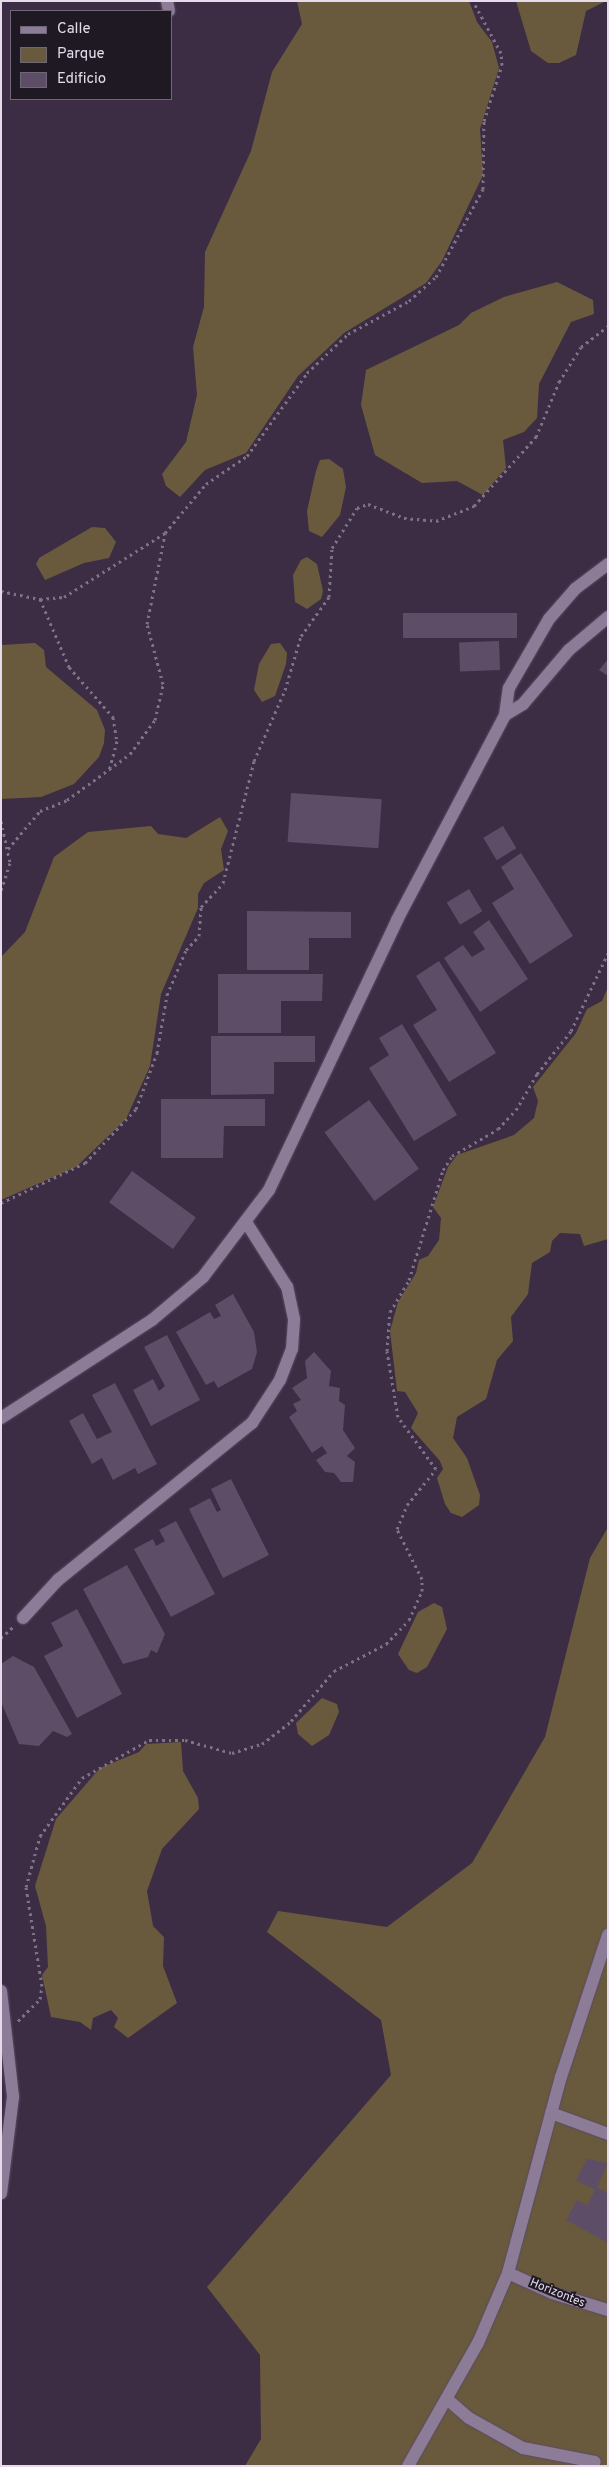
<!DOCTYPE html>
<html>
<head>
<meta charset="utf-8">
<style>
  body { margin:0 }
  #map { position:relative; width:609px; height:2467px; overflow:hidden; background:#3c2d45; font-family:Overpass,sans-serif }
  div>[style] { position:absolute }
  .green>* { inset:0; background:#6a5a3d }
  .building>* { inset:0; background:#5d4d67; transform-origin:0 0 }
  .path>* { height:3px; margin-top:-1.5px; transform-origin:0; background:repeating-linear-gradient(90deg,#7f7287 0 2.5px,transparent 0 6.5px) }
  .roads { filter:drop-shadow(0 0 1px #594c61) drop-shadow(0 0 1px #594c61) }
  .minor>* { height:12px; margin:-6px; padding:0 6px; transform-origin:6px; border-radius:6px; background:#8d7c98 }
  span { translate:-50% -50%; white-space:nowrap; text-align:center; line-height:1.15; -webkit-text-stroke:4px #1f1924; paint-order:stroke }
  .street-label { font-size:12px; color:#e5dbeb }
  .frame { position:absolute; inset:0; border:2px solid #e5dbeb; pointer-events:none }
  .legend { position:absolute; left:10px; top:10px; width:162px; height:90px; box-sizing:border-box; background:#1f1924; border:1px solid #6e6774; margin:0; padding:6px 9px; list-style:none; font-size:15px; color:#e5dbeb }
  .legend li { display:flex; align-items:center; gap:10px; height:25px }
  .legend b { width:25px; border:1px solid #6e6774 }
</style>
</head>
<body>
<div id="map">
  <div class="green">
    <i style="clip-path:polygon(297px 1px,469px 1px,477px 22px,492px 42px,499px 68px,480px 129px,483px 175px,442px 261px,426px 283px,344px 333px,298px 376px,246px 453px,205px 470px,180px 497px,166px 486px,162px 474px,186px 442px,197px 395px,193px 347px,204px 307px,205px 252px,251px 151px,272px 72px,302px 24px)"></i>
    <i style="clip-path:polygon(516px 1px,606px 1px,586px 11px,576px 55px,559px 63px,548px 63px,531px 51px)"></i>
    <i style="clip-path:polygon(557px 282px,593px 300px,594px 314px,571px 322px,539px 384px,537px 418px,524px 432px,503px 440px,506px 468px,483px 495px,457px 481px,422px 483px,375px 455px,361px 405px,366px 370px,459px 325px,471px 313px,504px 297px)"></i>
    <i style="clip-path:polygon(329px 459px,343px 469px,346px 487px,340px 515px,322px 537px,309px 531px,307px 511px,316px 471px,320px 460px)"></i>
    <i style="clip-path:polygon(92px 527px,105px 528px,116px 542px,109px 558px,84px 563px,45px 580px,36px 564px,39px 558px)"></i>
    <i style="clip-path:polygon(307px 557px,317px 564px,323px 591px,321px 599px,307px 609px,295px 602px,293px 575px,301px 560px)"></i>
    <i style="clip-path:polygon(35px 643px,44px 650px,46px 667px,97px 710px,105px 730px,104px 743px,99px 757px,74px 784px,41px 797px,1px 799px,1px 645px)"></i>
    <i style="clip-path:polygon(280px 643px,287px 653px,286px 664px,275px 696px,262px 702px,254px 690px,259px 664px,271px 644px)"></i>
    <i style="clip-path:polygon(220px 817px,228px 831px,221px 849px,224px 870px,204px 883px,198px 894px,198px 908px,161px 994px,150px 1066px,126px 1119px,76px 1167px,1px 1200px,1px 957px,25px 932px,54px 857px,88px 832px,151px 826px,158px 834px,186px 838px)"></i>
    <i style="clip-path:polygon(608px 987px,608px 1239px,584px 1246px,580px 1234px,560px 1233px,552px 1241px,550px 1252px,532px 1263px,528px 1294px,511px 1317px,513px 1341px,497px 1360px,486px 1399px,457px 1417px,453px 1438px,467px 1458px,480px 1495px,479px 1505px,462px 1517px,451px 1513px,445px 1504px,437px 1478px,443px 1469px,440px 1461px,411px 1428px,418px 1413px,405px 1392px,397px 1391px,390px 1331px,398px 1302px,416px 1273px,419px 1260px,428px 1256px,439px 1240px,441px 1218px,433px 1207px,448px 1167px,457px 1155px,514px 1135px,534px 1118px,538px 1101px,533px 1087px,576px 1033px,587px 1009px,602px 1001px)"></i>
    <i style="clip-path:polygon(608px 1527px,608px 2466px,245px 2466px,261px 2439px,260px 2355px,207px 2287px,391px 2075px,381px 2020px,267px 1932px,278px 1911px,387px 1927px,472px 1863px,545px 1737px,590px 1558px)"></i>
    <i style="clip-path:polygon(434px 1603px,442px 1607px,447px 1629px,427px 1667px,417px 1673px,409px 1670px,398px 1654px,418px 1612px)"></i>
    <i style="clip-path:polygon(322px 1698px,337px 1704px,339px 1712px,329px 1735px,312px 1746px,298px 1734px,296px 1723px)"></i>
    <i style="clip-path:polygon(181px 1742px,183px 1771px,198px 1798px,199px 1809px,162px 1849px,147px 1891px,153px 1926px,164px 1937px,163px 1966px,177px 2003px,128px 2038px,114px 2027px,118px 2018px,111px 2010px,93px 2018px,91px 2030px,80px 2022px,51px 2017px,42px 1975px,48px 1967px,46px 1926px,35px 1886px,56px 1819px,100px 1768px,139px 1752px,146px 1744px)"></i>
  </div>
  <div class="building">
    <i style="left:517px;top:613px;width:25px;height:114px;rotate:90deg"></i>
    <i style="left:499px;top:641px;width:29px;height:40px;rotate:88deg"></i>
    <i style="clip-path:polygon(608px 659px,608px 676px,599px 670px)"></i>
    <i style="left:291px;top:793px;width:91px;height:49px;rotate:4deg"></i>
    <i style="left:503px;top:826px;width:26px;height:23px;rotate:59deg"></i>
    <i style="clip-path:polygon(521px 853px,573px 936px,530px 964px,492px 903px,514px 889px,501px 867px)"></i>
    <i style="left:469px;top:889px;width:26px;height:26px;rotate:59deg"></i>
    <i style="clip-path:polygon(247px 911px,351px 912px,351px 938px,309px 938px,309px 970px,247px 970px)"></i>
    <i style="clip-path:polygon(489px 920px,528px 979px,480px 1012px,444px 958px,463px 945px,472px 957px,485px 949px,473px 932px)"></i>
    <i style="clip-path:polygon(439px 961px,496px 1053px,449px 1082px,413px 1025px,437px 1010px,416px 976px)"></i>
    <i style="clip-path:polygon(218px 974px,323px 974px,322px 1001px,281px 1001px,281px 1033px,218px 1033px)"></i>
    <i style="clip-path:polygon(402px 1024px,457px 1115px,414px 1141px,369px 1068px,389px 1055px,379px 1038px)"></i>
    <i style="clip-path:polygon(211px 1036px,315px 1036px,315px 1062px,274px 1062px,274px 1094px,211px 1095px)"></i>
    <i style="clip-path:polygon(161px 1099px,265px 1099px,265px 1126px,224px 1126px,223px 1158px,161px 1158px)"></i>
    <i style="left:369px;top:1100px;width:85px;height:55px;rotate:54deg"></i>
    <i style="left:132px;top:1171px;width:79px;height:39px;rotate:36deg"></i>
    <i style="clip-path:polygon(233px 1294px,254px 1332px,257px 1352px,252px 1369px,218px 1388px,214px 1381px,206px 1385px,176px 1332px,210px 1312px,214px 1319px,221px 1316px,215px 1305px)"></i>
    <i style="clip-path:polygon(167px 1335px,200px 1400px,151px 1426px,133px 1390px,153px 1379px,159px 1391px,165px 1386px,144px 1347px)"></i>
    <i style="clip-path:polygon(314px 1352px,331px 1371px,329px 1386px,340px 1388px,339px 1401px,345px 1405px,343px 1430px,355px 1448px,347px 1456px,355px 1462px,353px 1482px,341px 1482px,334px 1473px,325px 1472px,316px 1460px,327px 1453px,322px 1446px,312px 1453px,289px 1417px,297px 1411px,293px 1404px,301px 1400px,292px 1388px,307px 1378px,305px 1361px)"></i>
    <i style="clip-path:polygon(115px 1383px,157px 1464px,138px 1474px,135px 1468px,113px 1480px,102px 1458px,92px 1464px,69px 1421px,83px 1413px,97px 1439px,112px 1432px,92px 1395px)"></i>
    <i style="clip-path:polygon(231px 1479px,269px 1555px,223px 1578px,189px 1509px,210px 1498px,217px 1512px,221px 1510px,211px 1489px)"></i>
    <i style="clip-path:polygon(176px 1521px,215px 1594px,171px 1617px,134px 1549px,153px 1539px,156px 1546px,165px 1541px,159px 1530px)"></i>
    <i style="clip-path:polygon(127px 1565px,165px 1634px,157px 1653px,151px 1650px,148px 1657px,123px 1664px,83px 1589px)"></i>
    <i style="clip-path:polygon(77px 1609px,122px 1694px,77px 1718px,44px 1656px,63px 1646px,51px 1623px)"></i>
    <i style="clip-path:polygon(13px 1656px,34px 1667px,72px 1734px,67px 1737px,53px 1731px,39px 1746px,19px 1744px,1px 1702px,1px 1664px)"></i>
    <i style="clip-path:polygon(587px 2159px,608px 2163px,597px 2187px,608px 2193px,608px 2243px,566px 2220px,577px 2200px,587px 2205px,595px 2190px,576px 2180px)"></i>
  </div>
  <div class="path">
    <i style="left:1px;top:591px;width:40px;rotate:12deg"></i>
    <i style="left:40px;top:599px;width:24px;rotate:-5deg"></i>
    <i style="left:64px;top:597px;width:120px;rotate:-32.4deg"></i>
    <i style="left:165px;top:533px;width:64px;rotate:-50.1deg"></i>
    <i style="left:206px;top:484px;width:50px;rotate:-34.3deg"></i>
    <i style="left:247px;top:456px;width:102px;rotate:-54.1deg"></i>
    <i style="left:307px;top:373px;width:57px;rotate:-43.6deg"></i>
    <i style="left:348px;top:334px;width:69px;rotate:-28.4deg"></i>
    <i style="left:409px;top:301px;width:36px;rotate:-42deg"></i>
    <i style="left:436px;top:277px;width:100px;rotate:-61.9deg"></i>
    <i style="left:483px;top:189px;width:68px;rotate:-89.2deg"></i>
    <i style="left:484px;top:121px;width:59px;rotate:-72.2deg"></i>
    <i style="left:502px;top:65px;width:12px;rotate:-95deg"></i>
    <i style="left:501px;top:53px;width:59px;rotate:-118.3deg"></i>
    <i style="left:40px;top:599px;width:74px;rotate:66.9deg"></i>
    <i style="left:69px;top:667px;width:67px;rotate:48.7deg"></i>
    <i style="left:113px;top:717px;width:24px;rotate:81deg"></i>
    <i style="left:117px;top:741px;width:31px;rotate:105deg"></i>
    <i style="left:1px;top:821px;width:43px;rotate:77.9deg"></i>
    <i style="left:10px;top:863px;width:29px;rotate:108deg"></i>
    <i style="left:8px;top:849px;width:50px;rotate:-49.9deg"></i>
    <i style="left:40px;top:811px;width:29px;rotate:-22deg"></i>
    <i style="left:67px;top:800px;width:78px;rotate:-36.1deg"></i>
    <i style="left:130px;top:754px;width:42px;rotate:-53.7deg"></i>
    <i style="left:155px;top:720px;width:37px;rotate:-77deg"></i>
    <i style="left:163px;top:684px;width:62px;rotate:-104.9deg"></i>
    <i style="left:147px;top:624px;width:92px;rotate:-78.7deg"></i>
    <i style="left:1px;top:1203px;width:93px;rotate:-25.5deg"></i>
    <i style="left:85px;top:1163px;width:74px;rotate:-46.6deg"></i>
    <i style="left:136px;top:1109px;width:60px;rotate:-69.4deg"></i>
    <i style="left:157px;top:1053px;width:59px;rotate:-80.2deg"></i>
    <i style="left:167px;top:995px;width:49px;rotate:-67.1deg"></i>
    <i style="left:186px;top:950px;width:19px;rotate:-47deg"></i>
    <i style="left:199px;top:936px;width:29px;rotate:-86deg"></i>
    <i style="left:201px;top:907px;width:33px;rotate:-47deg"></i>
    <i style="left:223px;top:883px;width:126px;rotate:-75.7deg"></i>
    <i style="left:254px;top:761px;width:77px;rotate:-66.4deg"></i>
    <i style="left:285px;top:690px;width:56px;rotate:-73.5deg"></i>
    <i style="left:301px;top:636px;width:48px;rotate:-54.3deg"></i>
    <i style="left:329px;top:597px;width:49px;rotate:-86.5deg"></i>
    <i style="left:332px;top:548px;width:47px;rotate:-58deg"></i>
    <i style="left:357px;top:508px;width:12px;rotate:-20deg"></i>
    <i style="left:368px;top:504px;width:39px;rotate:21deg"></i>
    <i style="left:404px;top:518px;width:32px;rotate:5deg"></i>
    <i style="left:436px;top:521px;width:41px;rotate:-21.5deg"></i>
    <i style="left:474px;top:506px;width:93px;rotate:-48.1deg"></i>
    <i style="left:536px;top:437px;width:60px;rotate:-67.3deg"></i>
    <i style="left:559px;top:382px;width:41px;rotate:-57.8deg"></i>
    <i style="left:581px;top:347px;width:34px;rotate:-38deg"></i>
    <i style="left:1px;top:1638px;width:16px;rotate:-43deg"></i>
    <i style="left:18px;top:2021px;width:31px;rotate:-45deg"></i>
    <i style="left:40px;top:1999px;width:13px;rotate:-81deg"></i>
    <i style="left:42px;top:1986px;width:100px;rotate:-99.2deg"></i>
    <i style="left:26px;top:1887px;width:53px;rotate:-74.6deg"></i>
    <i style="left:40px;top:1836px;width:72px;rotate:-54.1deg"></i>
    <i style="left:82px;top:1778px;width:77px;rotate:-29.6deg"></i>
    <i style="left:149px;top:1740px;width:36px"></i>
    <i style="left:185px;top:1740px;width:49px;rotate:15.5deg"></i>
    <i style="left:232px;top:1753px;width:31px;rotate:-17deg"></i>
    <i style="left:262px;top:1744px;width:37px;rotate:-38deg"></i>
    <i style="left:291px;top:1721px;width:66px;rotate:-49.3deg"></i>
    <i style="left:334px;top:1671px;width:59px;rotate:-27.4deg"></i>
    <i style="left:386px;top:1644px;width:33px;rotate:-46deg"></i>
    <i style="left:409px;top:1620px;width:32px;rotate:-66deg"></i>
    <i style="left:422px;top:1591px;width:12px;rotate:-90deg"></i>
    <i style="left:422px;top:1579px;width:56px;rotate:-116.6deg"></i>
    <i style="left:397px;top:1529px;width:26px;rotate:-67deg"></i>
    <i style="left:407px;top:1505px;width:46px;rotate:-51.1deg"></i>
    <i style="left:436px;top:1469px;width:64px;rotate:-126.2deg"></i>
    <i style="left:398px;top:1417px;width:67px;rotate:-99.5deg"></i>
    <i style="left:387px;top:1351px;width:39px;rotate:-86deg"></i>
    <i style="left:390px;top:1312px;width:37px;rotate:-59deg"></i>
    <i style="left:409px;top:1280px;width:115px;rotate:-72.8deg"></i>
    <i style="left:443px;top:1170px;width:17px;rotate:-57deg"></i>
    <i style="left:452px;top:1156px;width:53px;rotate:-30.4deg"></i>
    <i style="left:498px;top:1129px;width:26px;rotate:-47deg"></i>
    <i style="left:516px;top:1110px;width:42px;rotate:-59.7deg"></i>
    <i style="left:537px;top:1074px;width:55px;rotate:-51.7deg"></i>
    <i style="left:571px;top:1031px;width:86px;rotate:-64.6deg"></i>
  </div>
  <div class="roads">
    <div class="minor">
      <i style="left:167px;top:1px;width:10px;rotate:79deg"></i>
      <i style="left:505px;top:715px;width:21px;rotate:-31deg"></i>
      <i style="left:523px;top:704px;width:71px;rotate:-49.6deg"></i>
      <i style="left:569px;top:650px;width:51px;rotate:-40.2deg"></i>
      <i style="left:1px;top:1418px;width:180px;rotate:-33deg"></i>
      <i style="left:152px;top:1320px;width:67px;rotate:-40.1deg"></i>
      <i style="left:203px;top:1277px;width:109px;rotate:-52.8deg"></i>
      <i style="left:269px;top:1190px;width:299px;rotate:-64.6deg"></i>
      <i style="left:397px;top:920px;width:232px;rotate:-62.2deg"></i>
      <i style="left:505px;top:715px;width:27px;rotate:-82deg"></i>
      <i style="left:509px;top:688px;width:80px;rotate:-59.9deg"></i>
      <i style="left:549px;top:619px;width:40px;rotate:-49deg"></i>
      <i style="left:575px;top:589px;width:41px;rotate:-37.1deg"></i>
      <i style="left:23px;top:1618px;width:52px;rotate:-47.4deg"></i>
      <i style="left:58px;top:1580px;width:250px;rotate:-39deg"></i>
      <i style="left:252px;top:1423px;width:51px;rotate:-56.9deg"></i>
      <i style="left:280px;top:1380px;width:33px;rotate:-69deg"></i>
      <i style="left:292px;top:1349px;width:30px;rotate:-86deg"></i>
      <i style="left:294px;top:1319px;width:33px;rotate:-102deg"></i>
      <i style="left:287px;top:1287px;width:77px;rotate:-122.2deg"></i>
      <i style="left:1px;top:1991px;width:107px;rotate:83.5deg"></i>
      <i style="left:13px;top:2097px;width:97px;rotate:97.1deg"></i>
      <i style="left:551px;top:2113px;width:61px;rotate:20.2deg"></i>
      <i style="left:508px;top:2273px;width:48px;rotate:24.4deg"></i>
      <i style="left:552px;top:2293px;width:59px;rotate:16.9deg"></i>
      <i style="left:447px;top:2399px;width:29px;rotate:41deg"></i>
      <i style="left:469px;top:2418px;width:62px;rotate:29.1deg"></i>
      <i style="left:523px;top:2448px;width:73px;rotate:11deg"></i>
      <i style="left:408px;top:2466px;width:142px;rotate:-60.4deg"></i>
      <i style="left:478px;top:2343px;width:76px;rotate:-66.8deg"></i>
      <i style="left:508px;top:2273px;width:203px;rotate:-74.9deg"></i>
      <i style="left:561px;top:2077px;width:150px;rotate:-71.7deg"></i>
    </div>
  </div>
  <div class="street-label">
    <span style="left:557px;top:2294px;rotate:22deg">Horizontes</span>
  </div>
  <div class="frame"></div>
  <ul class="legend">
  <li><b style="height:6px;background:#8d7c98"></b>Calle</li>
  <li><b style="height:14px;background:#6a5a3d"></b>Parque</li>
  <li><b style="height:14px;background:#5d4d67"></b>Edificio</li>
  </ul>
</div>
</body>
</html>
